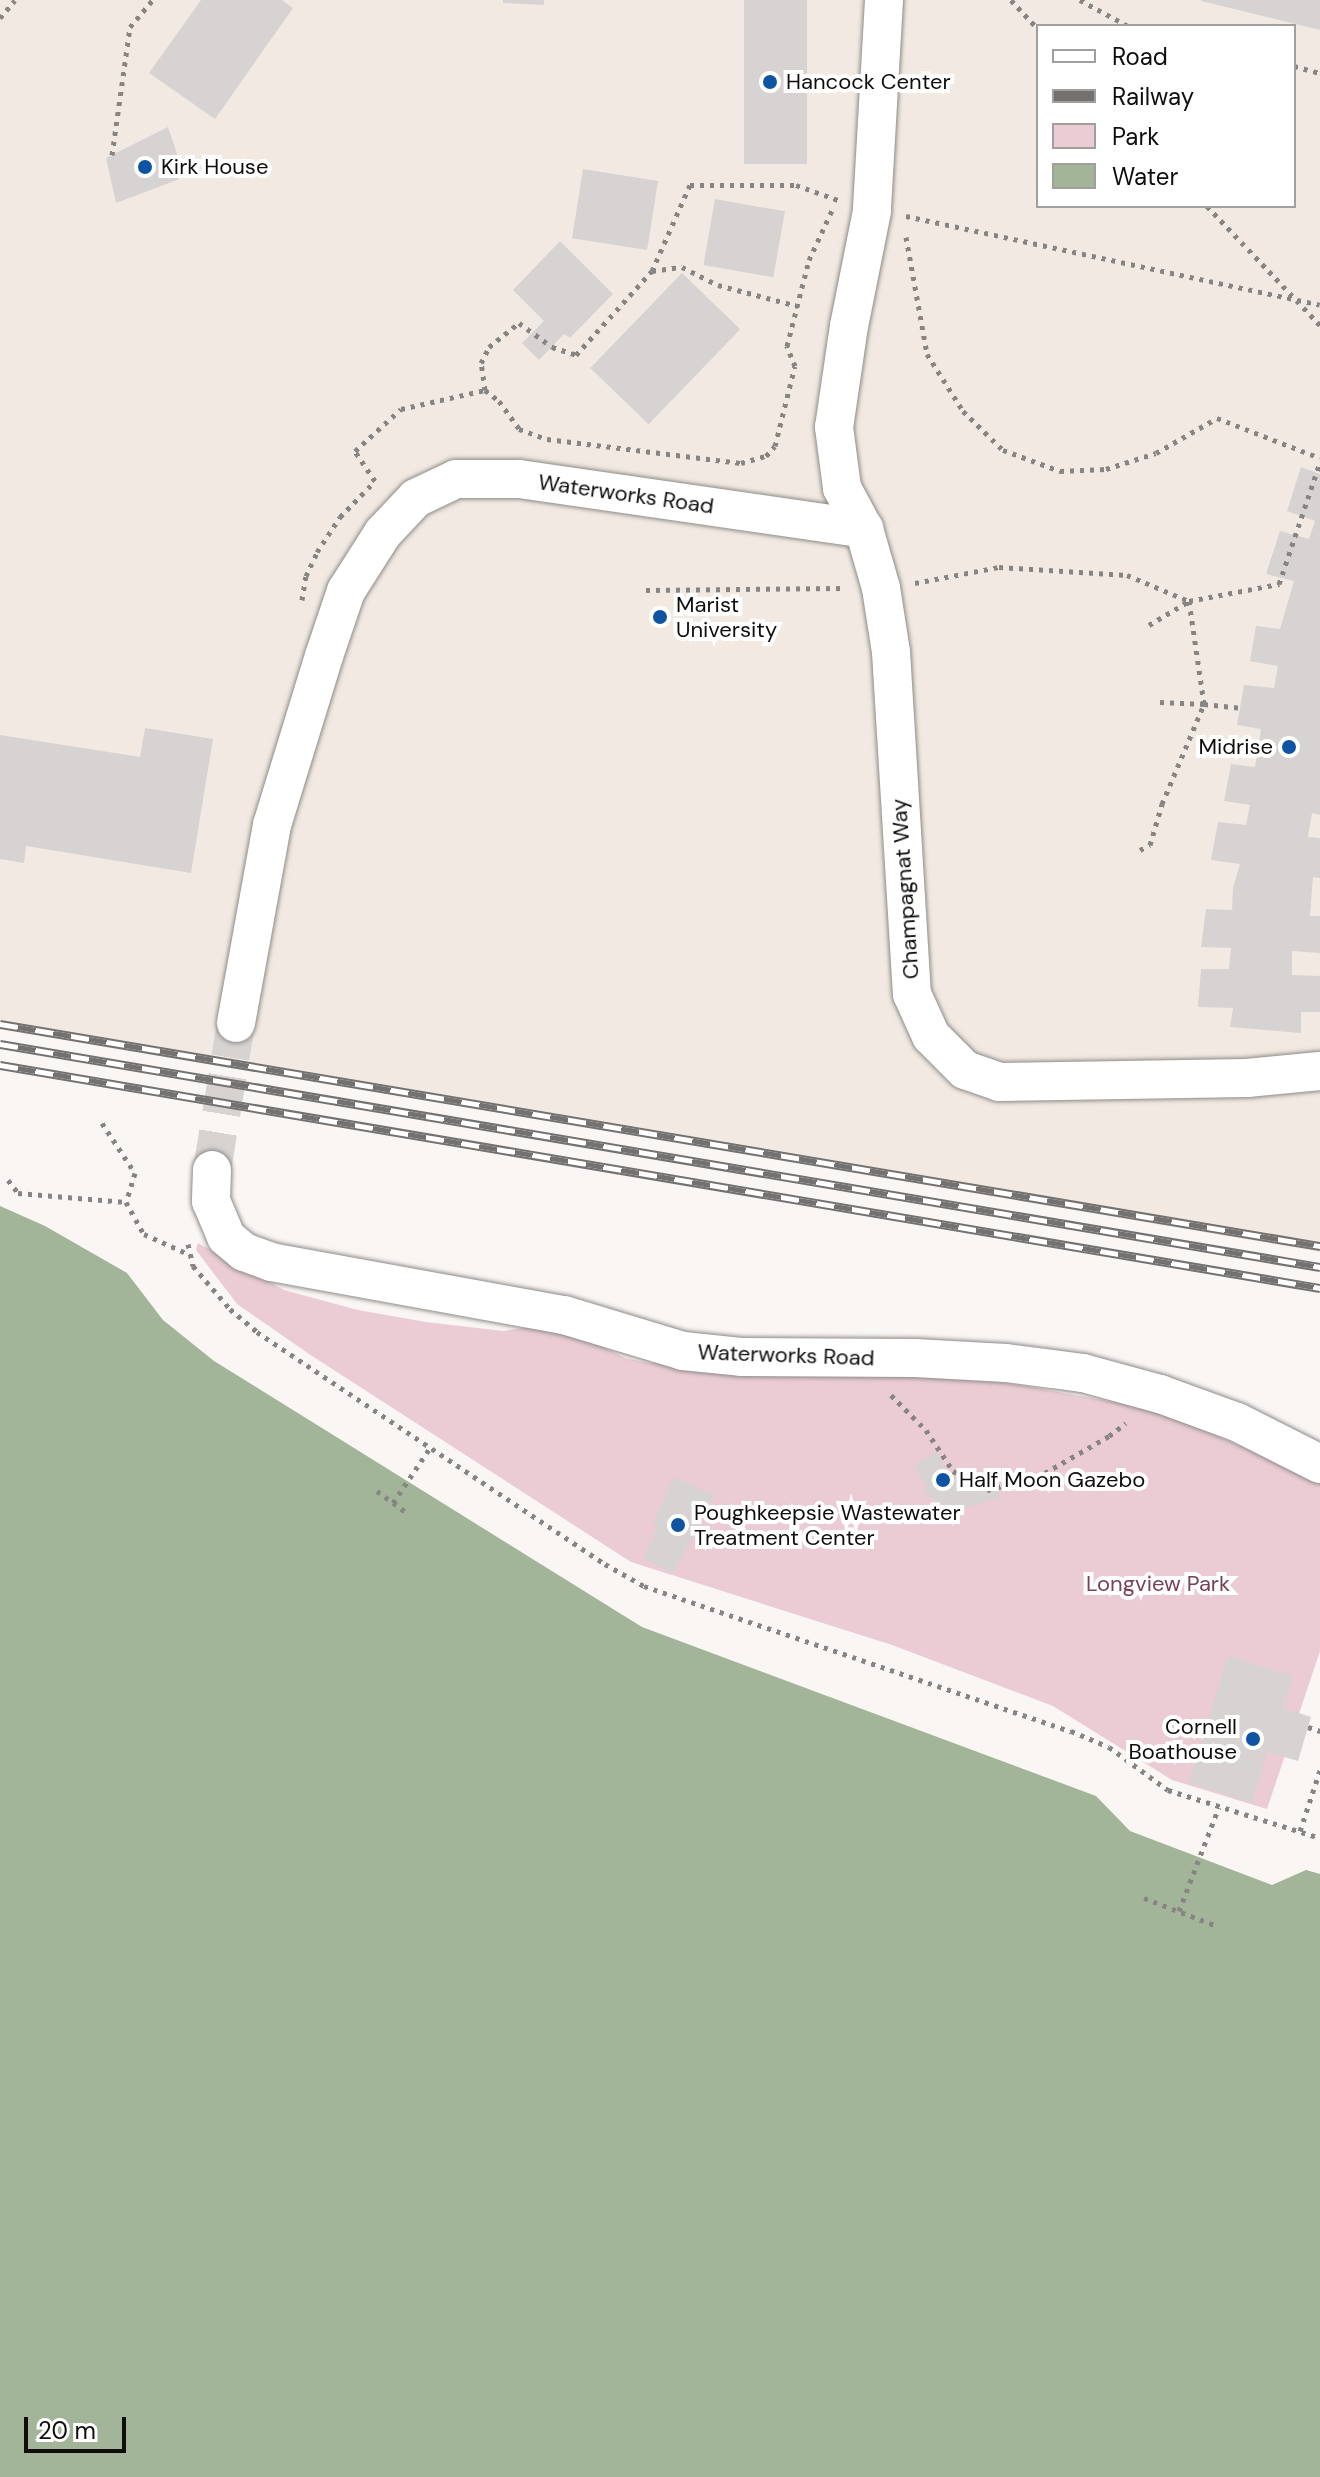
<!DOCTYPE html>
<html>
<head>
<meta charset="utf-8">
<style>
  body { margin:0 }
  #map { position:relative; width:1320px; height:2477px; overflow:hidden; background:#f9f6f4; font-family:"DM Sans",sans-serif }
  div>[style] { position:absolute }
  .built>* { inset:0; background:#f2eae2 }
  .green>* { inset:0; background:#ebccd5 }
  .water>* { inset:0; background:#a3b598 }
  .building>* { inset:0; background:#d7d3d2; transform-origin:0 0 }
  .minor-tunnel>* { height:38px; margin-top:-19px; transform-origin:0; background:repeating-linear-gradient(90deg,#d6d3d1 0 38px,transparent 0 57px) }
  .path>* { height:5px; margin-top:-2.5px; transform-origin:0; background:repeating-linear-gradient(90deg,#878583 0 4px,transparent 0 10px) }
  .roads { filter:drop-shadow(0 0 2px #8e8b89) drop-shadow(0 0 2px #8e8b89) }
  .minor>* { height:38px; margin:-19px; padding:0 19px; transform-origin:19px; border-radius:19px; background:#fff }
  .rail>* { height:9px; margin-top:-4.5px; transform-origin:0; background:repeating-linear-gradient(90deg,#fff 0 18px,#747271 0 36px); box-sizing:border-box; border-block:2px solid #747271 }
  .dots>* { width:22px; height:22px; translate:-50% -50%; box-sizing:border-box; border:4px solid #fff; border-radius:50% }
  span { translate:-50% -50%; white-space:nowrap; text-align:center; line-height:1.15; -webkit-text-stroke:8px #fff; paint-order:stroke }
  .poi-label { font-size:22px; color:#0f0e0d }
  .left { translate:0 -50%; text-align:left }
  .right { translate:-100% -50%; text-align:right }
  .street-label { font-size:22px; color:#0f0e0d }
  .park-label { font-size:22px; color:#764255 }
  .legend { position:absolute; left:1036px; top:24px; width:260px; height:184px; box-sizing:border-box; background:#fff; border:2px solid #9f9f9e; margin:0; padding:10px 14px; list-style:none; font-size:24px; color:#0f0e0d }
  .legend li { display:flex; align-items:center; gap:16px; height:40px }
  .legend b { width:40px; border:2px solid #9f9f9e }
  .scale { position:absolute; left:24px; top:2417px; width:102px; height:36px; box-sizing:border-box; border:4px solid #0f0e0d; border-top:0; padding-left:10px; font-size:24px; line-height:28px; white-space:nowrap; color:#0f0e0d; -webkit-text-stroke:6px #fff; paint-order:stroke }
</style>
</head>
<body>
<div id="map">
  <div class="built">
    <i style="clip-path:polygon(evenodd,0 0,1320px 0,1320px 1252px,0 1028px,0 0,1038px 26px,1294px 26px,1294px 206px,1038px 206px,1038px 26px)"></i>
  </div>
  <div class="green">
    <i style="clip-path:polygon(198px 1243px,284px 1290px,358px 1310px,426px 1322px,503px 1331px,555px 1323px,625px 1358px,649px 1363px,906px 1365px,1153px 1409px,1320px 1480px,1320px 1651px,1267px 1809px,1172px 1780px,1053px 1706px,892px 1645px,631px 1562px,309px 1354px,237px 1304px,196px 1250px)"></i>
  </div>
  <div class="water">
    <i style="clip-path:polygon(0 1206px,45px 1226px,127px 1273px,163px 1320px,214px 1361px,642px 1627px,1096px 1796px,1130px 1831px,1272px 1885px,1306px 1870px,1320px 1874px,1320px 2477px,0 2477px)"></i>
  </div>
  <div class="building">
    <i style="clip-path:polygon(201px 0,282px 0,293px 8px,215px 119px,149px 73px)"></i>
    <i style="clip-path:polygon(503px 0,544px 0,544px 5px,503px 3px)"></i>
    <i style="left:744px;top:0;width:63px;height:164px"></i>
    <i style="clip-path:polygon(1201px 0,1320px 0,1320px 30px,1201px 1px)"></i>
    <i style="clip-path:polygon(168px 127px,185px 177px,116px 203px,106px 158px)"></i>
    <i style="left:583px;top:169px;width:76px;height:70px;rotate:9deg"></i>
    <i style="left:715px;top:199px;width:71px;height:67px;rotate:10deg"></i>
    <i style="clip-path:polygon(560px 241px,613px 294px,570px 338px,564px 334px,539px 360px,522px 343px,544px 321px,513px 290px)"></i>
    <i style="left:682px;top:273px;width:81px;height:132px;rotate:44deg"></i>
    <i style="clip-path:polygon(1301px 467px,1320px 474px,1320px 815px,1312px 813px,1308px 837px,1320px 838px,1320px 878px,1313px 877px,1310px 916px,1320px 916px,1320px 953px,1292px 951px,1292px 975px,1320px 976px,1320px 1012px,1301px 1012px,1301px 1033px,1230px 1027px,1233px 1008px,1198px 1007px,1201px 969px,1229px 969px,1231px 948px,1201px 947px,1206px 909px,1232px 910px,1233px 888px,1240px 864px,1211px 860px,1218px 822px,1246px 825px,1250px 805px,1224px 801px,1231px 764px,1255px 767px,1261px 729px,1237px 725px,1244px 685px,1274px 688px,1278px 666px,1250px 661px,1256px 626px,1280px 629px,1294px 581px,1266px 574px,1280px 531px,1309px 539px,1315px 521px,1287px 511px)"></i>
    <i style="clip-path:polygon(145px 728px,213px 739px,191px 873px,26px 846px,24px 863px,0 859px,0 735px,140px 757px)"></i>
    <i style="clip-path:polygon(938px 1451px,944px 1467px,955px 1478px,973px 1482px,995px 1474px,999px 1498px,953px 1511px,924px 1493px,927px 1486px,913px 1466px)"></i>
    <i style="clip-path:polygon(674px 1477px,714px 1495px,674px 1573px,643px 1559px,658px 1526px,653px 1524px)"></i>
    <i style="clip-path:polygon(1228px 1656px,1293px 1676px,1283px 1708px,1311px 1717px,1298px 1761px,1267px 1752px,1252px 1803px,1189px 1783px)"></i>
  </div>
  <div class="minor-tunnel">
    <i style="left:212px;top:1170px;width:149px;rotate:-80.7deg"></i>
  </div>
  <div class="path">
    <i style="left:1011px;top:0;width:40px;rotate:47deg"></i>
    <i style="left:1080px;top:0;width:55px;rotate:28.4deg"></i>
    <i style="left:0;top:18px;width:23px;rotate:-50deg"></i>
    <i style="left:1294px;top:66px;width:27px;rotate:15deg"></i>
    <i style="left:112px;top:155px;width:129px;rotate:-82deg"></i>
    <i style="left:130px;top:27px;width:35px;rotate:-50deg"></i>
    <i style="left:1207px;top:206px;width:164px;rotate:46.5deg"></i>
    <i style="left:906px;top:216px;width:423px;rotate:12.1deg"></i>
    <i style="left:906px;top:237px;width:119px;rotate:79.8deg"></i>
    <i style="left:927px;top:354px;width:67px;rotate:57.7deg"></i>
    <i style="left:963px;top:411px;width:56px;rotate:44.3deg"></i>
    <i style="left:1003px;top:450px;width:61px;rotate:20.2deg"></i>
    <i style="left:1060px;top:471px;width:46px;rotate:-2.5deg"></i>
    <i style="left:1106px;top:469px;width:52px;rotate:-17.7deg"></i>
    <i style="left:1156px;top:453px;width:70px;rotate:-29.8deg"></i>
    <i style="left:1217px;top:418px;width:110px;rotate:21.2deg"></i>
    <i style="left:652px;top:271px;width:94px;rotate:-66.2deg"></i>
    <i style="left:690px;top:185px;width:106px"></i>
    <i style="left:796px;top:185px;width:45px;rotate:19.7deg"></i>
    <i style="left:485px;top:390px;width:27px;rotate:-98deg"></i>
    <i style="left:481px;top:363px;width:18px;rotate:-63deg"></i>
    <i style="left:489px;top:347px;width:38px;rotate:-39deg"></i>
    <i style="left:519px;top:323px;width:41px;rotate:36deg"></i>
    <i style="left:552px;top:347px;width:25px;rotate:18deg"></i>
    <i style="left:576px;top:355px;width:113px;rotate:-47.9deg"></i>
    <i style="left:652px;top:271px;width:30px;rotate:-8deg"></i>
    <i style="left:682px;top:267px;width:40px;rotate:26.6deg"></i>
    <i style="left:718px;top:285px;width:83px;rotate:14.7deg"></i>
    <i style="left:915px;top:583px;width:86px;rotate:-10.8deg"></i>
    <i style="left:999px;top:567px;width:128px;rotate:3.6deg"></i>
    <i style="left:1127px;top:575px;width:67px;rotate:22.8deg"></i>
    <i style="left:1189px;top:601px;width:92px;rotate:-10.7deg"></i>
    <i style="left:1279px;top:584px;width:129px;rotate:-71.4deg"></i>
    <i style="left:646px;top:590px;width:199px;rotate:-0.6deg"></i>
    <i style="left:302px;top:600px;width:24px;rotate:-81deg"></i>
    <i style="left:306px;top:576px;width:26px;rotate:-65deg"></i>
    <i style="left:317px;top:552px;width:42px;rotate:-56.7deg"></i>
    <i style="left:340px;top:517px;width:50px;rotate:-45.8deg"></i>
    <i style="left:375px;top:481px;width:36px;rotate:-124deg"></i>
    <i style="left:355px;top:451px;width:62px;rotate:-42.4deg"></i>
    <i style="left:401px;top:409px;width:86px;rotate:-12.7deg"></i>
    <i style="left:485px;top:390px;width:18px;rotate:38deg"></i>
    <i style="left:499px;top:401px;width:34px;rotate:54deg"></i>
    <i style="left:519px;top:429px;width:30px;rotate:20deg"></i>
    <i style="left:547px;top:439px;width:195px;rotate:7.1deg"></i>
    <i style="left:741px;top:463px;width:26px;rotate:-16deg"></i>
    <i style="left:766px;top:456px;width:13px;rotate:-48deg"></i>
    <i style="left:775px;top:446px;width:82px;rotate:-76deg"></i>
    <i style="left:795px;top:366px;width:22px;rotate:-112deg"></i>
    <i style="left:787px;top:346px;width:89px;rotate:-75.7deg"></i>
    <i style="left:809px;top:260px;width:57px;rotate:-65.2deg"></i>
    <i style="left:1149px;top:625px;width:47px;rotate:-31deg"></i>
    <i style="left:1189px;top:601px;width:104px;rotate:81.7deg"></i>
    <i style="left:1204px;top:704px;width:44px;rotate:-177.4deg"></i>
    <i style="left:1140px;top:850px;width:11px;rotate:-27deg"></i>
    <i style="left:1150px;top:845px;width:43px;rotate:-73.7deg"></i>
    <i style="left:1162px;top:804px;width:108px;rotate:-67.2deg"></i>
    <i style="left:1204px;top:704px;width:36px;rotate:6deg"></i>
    <i style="left:102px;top:1123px;width:60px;rotate:56.6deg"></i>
    <i style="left:135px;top:1173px;width:30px;rotate:107deg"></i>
    <i style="left:8px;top:1180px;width:16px;rotate:52deg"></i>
    <i style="left:18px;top:1193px;width:108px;rotate:4.8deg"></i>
    <i style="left:126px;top:1202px;width:37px;rotate:61deg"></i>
    <i style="left:144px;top:1234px;width:48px;rotate:24.4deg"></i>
    <i style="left:188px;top:1244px;width:23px;rotate:77deg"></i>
    <i style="left:193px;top:1266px;width:57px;rotate:49.3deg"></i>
    <i style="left:230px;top:1309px;width:35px;rotate:40deg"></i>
    <i style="left:257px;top:1332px;width:418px;rotate:33.7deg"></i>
    <i style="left:605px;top:1564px;width:45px;rotate:29.4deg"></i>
    <i style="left:644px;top:1586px;width:451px;rotate:18.8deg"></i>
    <i style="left:1071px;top:1731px;width:41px;rotate:22.8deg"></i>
    <i style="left:1109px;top:1747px;width:73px;rotate:36.1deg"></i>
    <i style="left:1168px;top:1790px;width:159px;rotate:17.5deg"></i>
    <i style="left:891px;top:1395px;width:49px;rotate:45deg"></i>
    <i style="left:926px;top:1430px;width:49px;rotate:56.6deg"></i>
    <i style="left:953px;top:1471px;width:39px;rotate:29deg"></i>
    <i style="left:987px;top:1490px;width:50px;rotate:-13.8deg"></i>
    <i style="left:1036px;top:1478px;width:84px;rotate:-29.9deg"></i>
    <i style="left:1109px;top:1436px;width:21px;rotate:-37deg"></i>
    <i style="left:377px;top:1491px;width:39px;rotate:36deg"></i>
    <i style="left:393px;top:1503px;width:66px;rotate:-56.1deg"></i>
    <i style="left:1308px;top:1727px;width:13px;rotate:18deg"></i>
    <i style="left:1300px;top:1831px;width:64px;rotate:-71.8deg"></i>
    <i style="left:1144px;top:1898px;width:78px;rotate:21deg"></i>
    <i style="left:1179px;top:1911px;width:111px;rotate:-69deg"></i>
  </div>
  <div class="roads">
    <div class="minor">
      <i style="left:884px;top:0;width:211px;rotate:93.3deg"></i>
      <i style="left:872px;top:211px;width:117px;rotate:101.3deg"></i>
      <i style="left:849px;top:326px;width:102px;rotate:98.4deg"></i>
      <i style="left:834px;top:427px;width:62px;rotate:82.5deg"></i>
      <i style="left:842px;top:488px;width:47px;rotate:61.8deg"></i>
      <i style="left:864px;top:529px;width:61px;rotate:73.9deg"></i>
      <i style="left:881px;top:588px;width:65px;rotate:81.1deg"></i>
      <i style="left:891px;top:652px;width:343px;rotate:86.5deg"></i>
      <i style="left:912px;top:994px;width:46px;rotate:65.7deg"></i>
      <i style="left:931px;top:1036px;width:48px;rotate:45deg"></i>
      <i style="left:965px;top:1070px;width:36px;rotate:19deg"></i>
      <i style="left:999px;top:1082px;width:248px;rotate:-0.9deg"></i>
      <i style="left:1247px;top:1078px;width:73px;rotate:-5.5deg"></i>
      <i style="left:236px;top:1023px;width:201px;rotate:-79.7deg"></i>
      <i style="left:272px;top:825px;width:177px;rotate:-72.9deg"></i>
      <i style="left:324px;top:656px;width:69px;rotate:-71.3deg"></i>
      <i style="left:346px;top:591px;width:69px;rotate:-57.5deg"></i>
      <i style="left:383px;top:533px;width:48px;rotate:-46.7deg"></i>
      <i style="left:416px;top:498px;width:44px;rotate:-25.4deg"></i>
      <i style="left:456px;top:479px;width:63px"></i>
      <i style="left:519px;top:479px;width:349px;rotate:8.2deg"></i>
      <i style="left:212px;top:1170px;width:31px;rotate:92deg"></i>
      <i style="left:211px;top:1201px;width:39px;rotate:67deg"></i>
      <i style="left:226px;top:1237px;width:23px;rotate:40deg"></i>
      <i style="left:244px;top:1252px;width:29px;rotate:20deg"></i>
      <i style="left:271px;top:1262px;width:298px;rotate:10.3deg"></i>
      <i style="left:564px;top:1315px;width:124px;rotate:16.8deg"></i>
      <i style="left:683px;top:1351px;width:58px;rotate:5.9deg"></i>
      <i style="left:741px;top:1357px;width:174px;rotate:0.3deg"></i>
      <i style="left:915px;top:1358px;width:91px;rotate:3.1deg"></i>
      <i style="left:1006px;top:1363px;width:78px;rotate:7.4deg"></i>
      <i style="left:1083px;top:1373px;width:80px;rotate:15.3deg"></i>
      <i style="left:1160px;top:1394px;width:82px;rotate:20deg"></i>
      <i style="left:1237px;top:1422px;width:93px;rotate:26.8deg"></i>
    </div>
  </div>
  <div class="rail">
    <i style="left:0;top:1024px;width:1339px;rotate:9.55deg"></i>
    <i style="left:0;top:1044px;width:1339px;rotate:9.59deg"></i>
    <i style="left:0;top:1065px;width:1339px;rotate:9.59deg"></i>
  </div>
  <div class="dots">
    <i style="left:770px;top:82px;background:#0e54a3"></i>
    <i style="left:145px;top:167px;background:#0e54a3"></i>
    <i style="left:660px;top:617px;background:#0e54a3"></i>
    <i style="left:1289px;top:747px;background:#0e54a3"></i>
    <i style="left:943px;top:1480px;background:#0e54a3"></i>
    <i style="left:678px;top:1525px;background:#0e54a3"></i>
    <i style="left:1253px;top:1739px;background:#0e54a3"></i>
  </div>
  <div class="poi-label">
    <span class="left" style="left:786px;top:82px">Hancock Center</span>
    <span class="left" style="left:161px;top:167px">Kirk House</span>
    <span class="left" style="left:676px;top:617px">Marist<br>University</span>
    <span class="right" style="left:1273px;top:747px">Midrise</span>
    <span class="left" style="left:959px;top:1480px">Half Moon Gazebo</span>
    <span class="left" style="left:694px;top:1525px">Poughkeepsie Wastewater<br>Treatment Center</span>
    <span class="right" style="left:1237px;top:1739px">Cornell<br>Boathouse</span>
  </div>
  <div class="street-label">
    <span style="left:626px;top:494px;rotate:8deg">Waterworks Road</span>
    <span style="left:905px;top:889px;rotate:-94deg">Champagnat Way</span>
    <span style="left:786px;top:1355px;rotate:2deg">Waterworks Road</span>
  </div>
  <div class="park-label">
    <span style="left:1158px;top:1584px">Longview Park</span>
  </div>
  <ul class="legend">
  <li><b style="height:10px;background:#fff"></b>Road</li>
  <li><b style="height:10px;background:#747271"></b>Railway</li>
  <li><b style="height:22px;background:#ebccd5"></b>Park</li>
  <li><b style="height:22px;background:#a3b598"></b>Water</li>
  </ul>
  <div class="scale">20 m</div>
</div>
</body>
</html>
